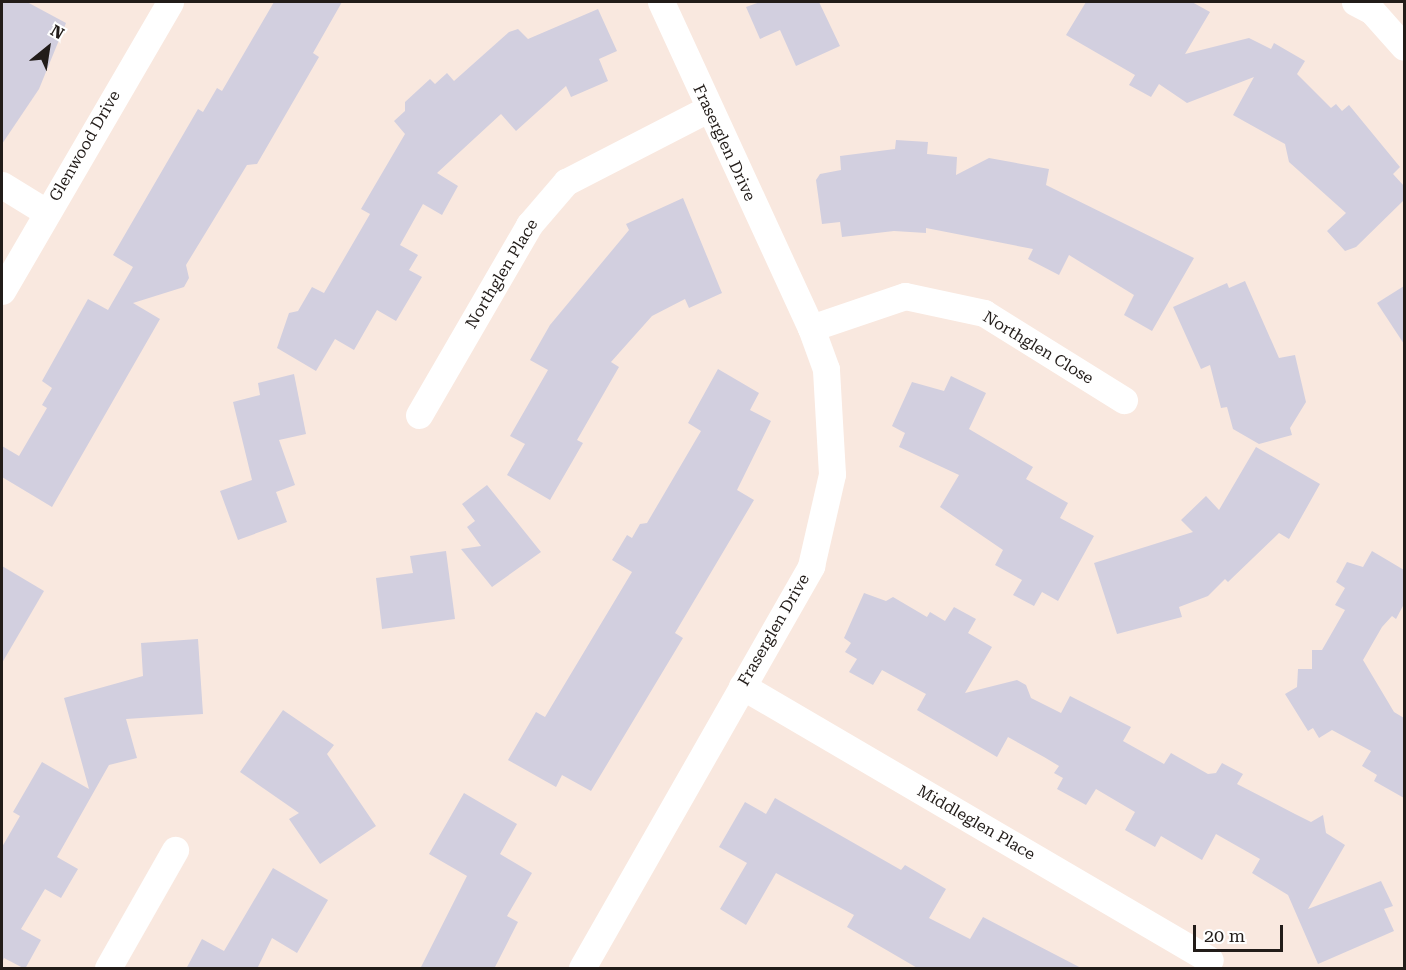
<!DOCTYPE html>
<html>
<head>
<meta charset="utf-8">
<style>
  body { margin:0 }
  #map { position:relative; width:1406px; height:970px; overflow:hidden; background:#f9e8df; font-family:"Roboto Serif",serif }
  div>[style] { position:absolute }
  .building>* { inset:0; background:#d2cfdf }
  .minor>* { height:27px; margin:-13.5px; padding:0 13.5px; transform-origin:13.5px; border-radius:13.5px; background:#fff }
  span { translate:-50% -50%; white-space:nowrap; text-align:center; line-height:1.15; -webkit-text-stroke:4.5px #fff; paint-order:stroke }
  .street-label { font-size:16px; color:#221c19 }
  .frame { position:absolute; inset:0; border:3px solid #221c19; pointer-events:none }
  .north { position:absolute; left:18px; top:18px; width:60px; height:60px; -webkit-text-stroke:4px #fff; paint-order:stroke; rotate:30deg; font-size:16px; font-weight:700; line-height:24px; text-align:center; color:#221c19 }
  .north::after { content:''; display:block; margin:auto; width:21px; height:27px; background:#221c19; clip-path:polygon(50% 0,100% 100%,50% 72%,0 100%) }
  .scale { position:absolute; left:1193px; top:925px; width:90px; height:27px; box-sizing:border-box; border:3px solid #221c19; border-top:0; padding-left:8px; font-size:18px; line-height:21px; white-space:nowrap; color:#221c19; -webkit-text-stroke:4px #fff; paint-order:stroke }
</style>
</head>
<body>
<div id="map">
  <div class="building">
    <i style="clip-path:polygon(2px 2px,27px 2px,66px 23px,39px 89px,2px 144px)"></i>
    <i style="clip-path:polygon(274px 2px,342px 2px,313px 53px,319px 57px,257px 164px,247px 165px,186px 265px,189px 278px,184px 287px,133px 303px,160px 319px,52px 507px,2px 477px,2px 446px,19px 456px,47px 408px,42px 405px,52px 388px,42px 381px,88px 299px,108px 310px,133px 267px,113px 255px,198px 109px,203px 112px,217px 88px,222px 91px)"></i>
    <i style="clip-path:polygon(760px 2px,819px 2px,840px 46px,796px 66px,780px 30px,760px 39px,746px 7px)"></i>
    <i style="clip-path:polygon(1086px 2px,1192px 2px,1210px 12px,1185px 54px,1249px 38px,1271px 49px,1274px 43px,1305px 61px,1297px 74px,1331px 108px,1336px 104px,1342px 111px,1349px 105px,1400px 167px,1393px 174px,1404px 186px,1404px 200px,1356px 247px,1345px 251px,1327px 231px,1346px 213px,1289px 162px,1285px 144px,1233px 115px,1254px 77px,1187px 103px,1159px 84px,1151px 97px,1129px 85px,1135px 75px,1066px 35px)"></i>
    <i style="clip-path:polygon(598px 9px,617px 51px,599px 59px,608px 81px,571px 97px,566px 86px,516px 131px,501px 114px,437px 173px,458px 186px,442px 215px,423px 204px,400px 245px,418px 255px,409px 270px,422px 277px,396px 321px,377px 310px,354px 350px,335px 339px,316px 371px,277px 348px,289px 313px,298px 311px,312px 287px,324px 293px,370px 214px,361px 209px,405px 134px,394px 121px,405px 111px,405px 102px,430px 79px,435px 84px,447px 73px,454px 81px,509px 32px,518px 29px,528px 39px)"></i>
    <i style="clip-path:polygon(896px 140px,928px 142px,927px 154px,957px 157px,956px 175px,989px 158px,1049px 169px,1046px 185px,1194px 258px,1152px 331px,1124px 315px,1134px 295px,1069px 255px,1059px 275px,1028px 259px,1033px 249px,926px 228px,926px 233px,894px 231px,842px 237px,840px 222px,822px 224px,816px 180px,820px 174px,841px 170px,840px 156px,895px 149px)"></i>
    <i style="clip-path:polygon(683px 198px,722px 293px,689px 308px,685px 299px,652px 316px,611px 362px,619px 367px,577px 440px,583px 443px,550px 500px,507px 475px,525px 444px,510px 436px,548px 370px,530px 360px,550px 325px,629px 230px,626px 224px)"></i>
    <i style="clip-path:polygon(1245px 281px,1279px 358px,1295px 355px,1306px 402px,1290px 428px,1292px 435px,1259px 444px,1233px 429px,1227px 407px,1221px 408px,1210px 365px,1201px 369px,1173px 307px,1227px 283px,1229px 288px)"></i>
    <i style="clip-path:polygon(1404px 286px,1404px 344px,1377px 303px)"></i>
    <i style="clip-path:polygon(718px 369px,759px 393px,750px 410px,771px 421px,737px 490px,754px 500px,675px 633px,683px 638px,591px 791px,562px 775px,556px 787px,508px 760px,536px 712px,545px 717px,632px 572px,612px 560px,627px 535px,632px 538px,640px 524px,647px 523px,701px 431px,688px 423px)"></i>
    <i style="clip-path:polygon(294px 374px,306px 434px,279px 440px,295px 485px,276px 492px,287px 522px,238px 540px,220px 491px,252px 480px,233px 402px,260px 395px,258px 383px)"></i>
    <i style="clip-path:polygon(951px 376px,986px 393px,969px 429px,1033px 467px,1026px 479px,1068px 503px,1060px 518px,1094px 536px,1058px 601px,1042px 592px,1034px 606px,1013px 595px,1022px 580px,995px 565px,1003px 550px,940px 507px,959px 475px,899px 447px,905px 433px,892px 426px,912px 382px,944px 391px)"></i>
    <i style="clip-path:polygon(1256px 447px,1320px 484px,1289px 539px,1279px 533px,1228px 582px,1225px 579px,1208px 596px,1179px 607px,1182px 617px,1117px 634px,1094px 563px,1193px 532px,1181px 520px,1206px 496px,1219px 510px)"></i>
    <i style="clip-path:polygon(487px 485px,541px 552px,492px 587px,461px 549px,481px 546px,467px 527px,475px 521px,462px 504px)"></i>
    <i style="clip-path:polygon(446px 551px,455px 619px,382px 629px,376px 578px,413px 573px,410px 556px)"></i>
    <i style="clip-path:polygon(1372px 551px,1404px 570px,1404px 604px,1396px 619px,1392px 616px,1382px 627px,1363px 660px,1394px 712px,1404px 718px,1404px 798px,1374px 781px,1377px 775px,1362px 766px,1371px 751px,1332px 730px,1319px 738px,1313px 728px,1308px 731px,1285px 694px,1297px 687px,1298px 669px,1312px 669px,1312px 650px,1322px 650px,1345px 610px,1335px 605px,1345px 588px,1336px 582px,1347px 562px,1363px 567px)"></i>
    <i style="clip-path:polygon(2px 566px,44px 591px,2px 663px)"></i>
    <i style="clip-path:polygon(864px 593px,886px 601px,893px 597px,927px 617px,930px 612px,945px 621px,954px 607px,976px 619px,968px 633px,992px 647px,965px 693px,1017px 680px,1026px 685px,1031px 698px,1061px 713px,1070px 696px,1131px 727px,1123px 741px,1164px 764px,1171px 753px,1208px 774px,1216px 773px,1222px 763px,1243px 774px,1237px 784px,1295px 814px,1311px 822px,1323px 815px,1326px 833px,1345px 845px,1308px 909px,1381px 881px,1393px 906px,1384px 909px,1394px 931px,1318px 964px,1288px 895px,1252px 873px,1260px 859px,1216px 834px,1202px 860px,1161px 836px,1155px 847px,1125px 830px,1135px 812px,1096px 789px,1086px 805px,1057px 789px,1063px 778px,1054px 773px,1059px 766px,1044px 757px,1008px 737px,997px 757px,917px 710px,926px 694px,882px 670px,873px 685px,849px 672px,857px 659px,845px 652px,851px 643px,844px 638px)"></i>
    <i style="clip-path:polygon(198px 639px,203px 714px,126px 719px,137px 758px,109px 765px,57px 857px,78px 869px,61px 898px,45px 889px,21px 929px,41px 940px,25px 969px,4px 958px,2px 963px,2px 847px,20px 816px,13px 812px,42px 762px,89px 789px,64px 698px,143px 676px,141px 643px)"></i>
    <i style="clip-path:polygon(283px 710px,334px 745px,327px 754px,376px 826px,320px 864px,289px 819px,299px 813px,240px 772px)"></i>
    <i style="clip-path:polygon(464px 793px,517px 824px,500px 854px,532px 873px,507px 916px,518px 922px,494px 969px,420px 969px,467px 876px,429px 854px)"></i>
    <i style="clip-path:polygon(775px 798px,901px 870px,905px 865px,946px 889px,929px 918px,970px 939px,983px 917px,1083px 969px,919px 969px,847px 927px,854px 915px,776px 873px,746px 925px,720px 909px,747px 863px,719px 847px,745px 802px,766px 814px)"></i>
    <i style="clip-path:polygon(273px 868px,328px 900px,297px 953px,272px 938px,257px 969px,186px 969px,202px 939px,224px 951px)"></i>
  </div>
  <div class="minor">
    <i style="left:1355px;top:2px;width:19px;rotate:28deg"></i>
    <i style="left:1372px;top:11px;width:48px;rotate:48.4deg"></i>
    <i style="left:2px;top:185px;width:52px;rotate:31.5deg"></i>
    <i style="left:2px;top:291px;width:334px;rotate:-59.8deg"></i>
    <i style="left:811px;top:328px;width:99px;rotate:-18.8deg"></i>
    <i style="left:905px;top:296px;width:81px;rotate:12.1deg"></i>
    <i style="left:984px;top:313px;width:165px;rotate:31.9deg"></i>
    <i style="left:419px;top:415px;width:220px;rotate:-59.9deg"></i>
    <i style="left:529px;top:225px;width:57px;rotate:-49.3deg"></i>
    <i style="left:566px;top:182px;width:160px;rotate:-27.2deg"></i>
    <i style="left:742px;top:686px;width:542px;rotate:30.35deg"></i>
    <i style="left:108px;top:968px;width:136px;rotate:-60.4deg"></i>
    <i style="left:582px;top:968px;width:463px;rotate:-60.3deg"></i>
    <i style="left:811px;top:566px;width:94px;rotate:-77.1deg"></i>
    <i style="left:832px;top:474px;width:105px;rotate:-93.3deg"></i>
    <i style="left:826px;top:369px;width:44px;rotate:-110.1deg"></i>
    <i style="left:811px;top:328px;width:359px;rotate:-114.7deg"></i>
  </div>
  <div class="street-label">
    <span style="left:724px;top:143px;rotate:65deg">Fraserglen Drive</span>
    <span style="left:85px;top:146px;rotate:-60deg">Glenwood Drive</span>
    <span style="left:502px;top:274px;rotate:-59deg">Northglen Place</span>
    <span style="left:1038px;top:348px;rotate:31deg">Northglen Close</span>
    <span style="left:774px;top:630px;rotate:-60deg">Fraserglen Drive</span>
    <span style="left:976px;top:823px;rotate:30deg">Middleglen Place</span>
  </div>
  <div class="frame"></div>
  <div class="north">N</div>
  <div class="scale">20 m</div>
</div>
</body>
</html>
